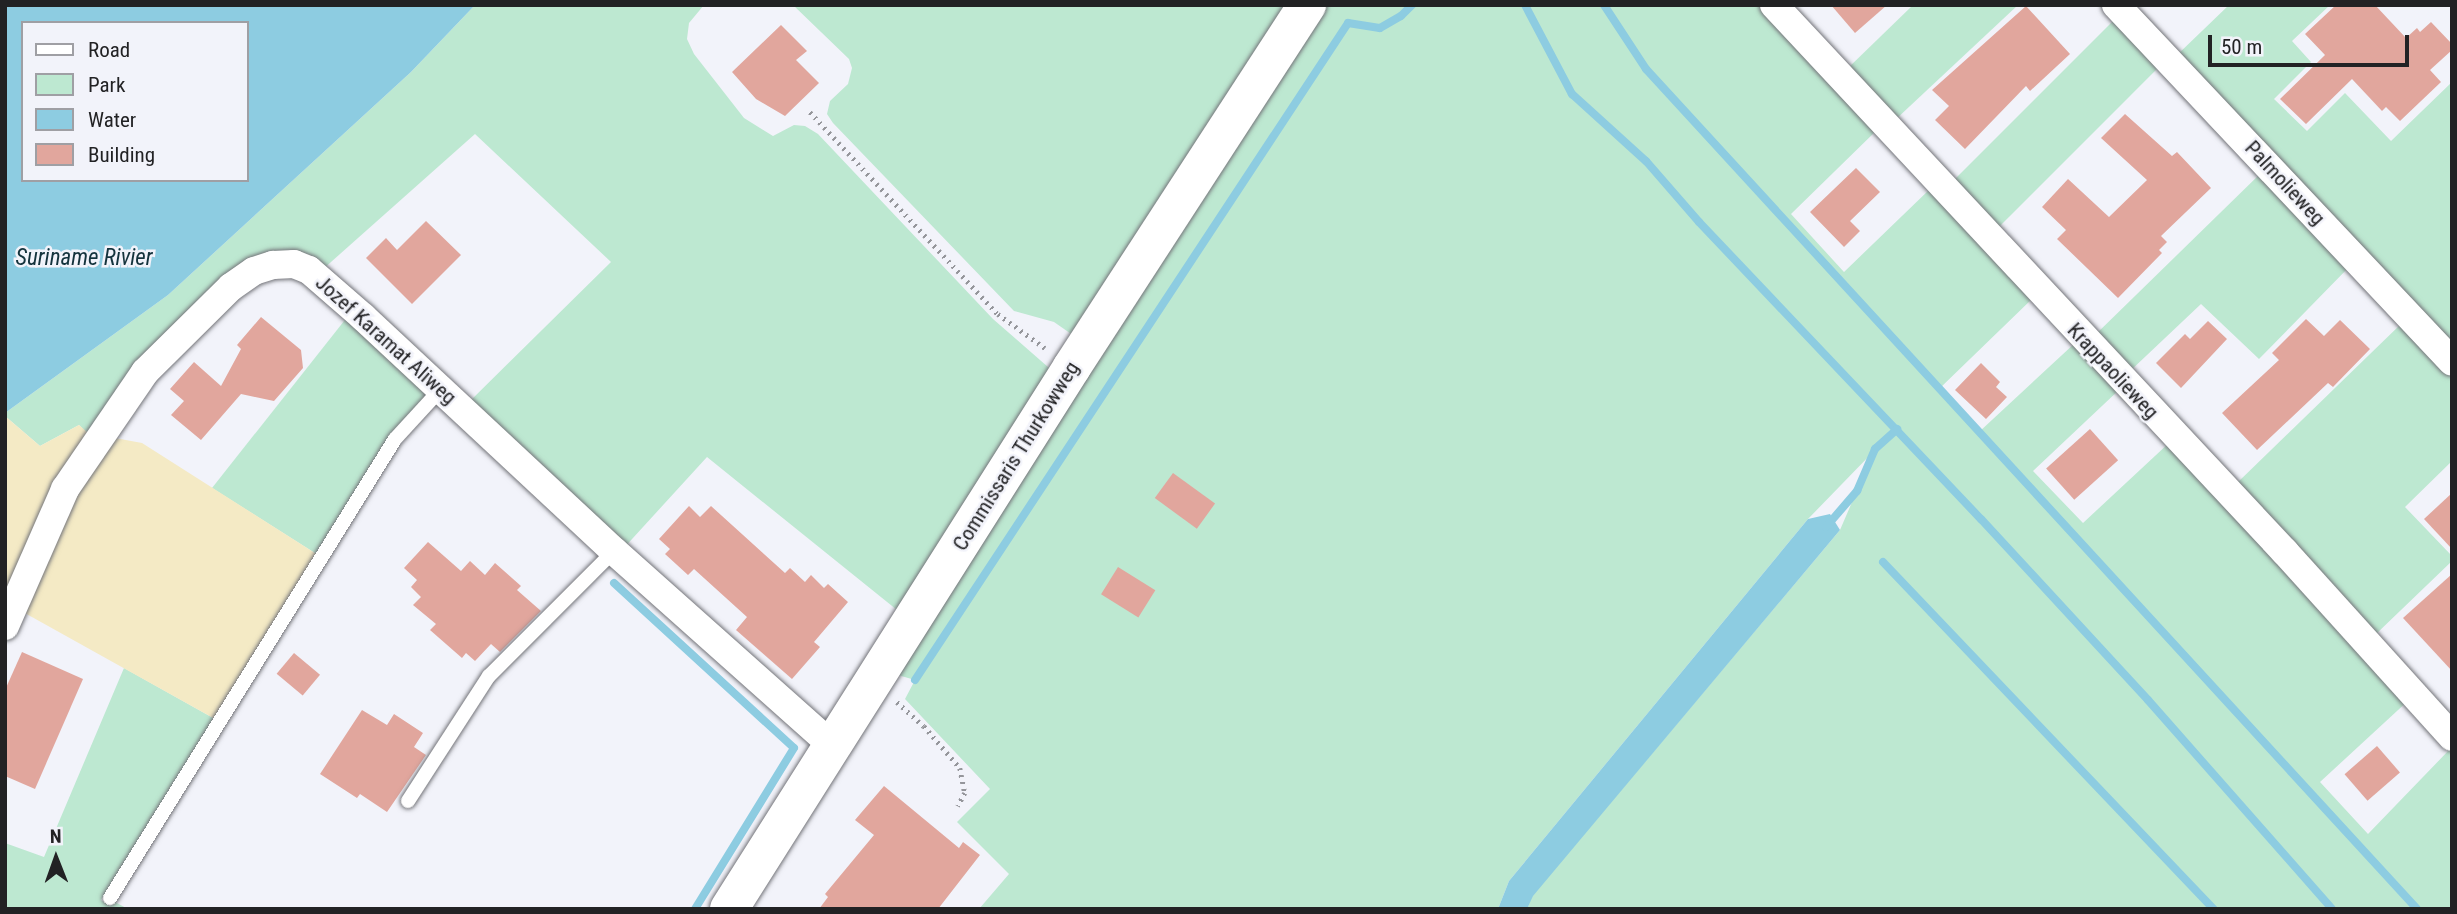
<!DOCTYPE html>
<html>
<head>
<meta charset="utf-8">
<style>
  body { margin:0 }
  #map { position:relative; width:2457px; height:914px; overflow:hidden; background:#f2f3fa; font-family:"Roboto Condensed",sans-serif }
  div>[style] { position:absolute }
  .green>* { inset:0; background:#bde8d1; transform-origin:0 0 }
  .sand>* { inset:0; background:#f4eac5 }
  .water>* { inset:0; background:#8dcce1 }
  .stream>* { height:8px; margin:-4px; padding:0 4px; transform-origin:4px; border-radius:4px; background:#8dcce1 }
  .building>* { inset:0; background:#e1a69d; transform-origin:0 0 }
  .path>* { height:4.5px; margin-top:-2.25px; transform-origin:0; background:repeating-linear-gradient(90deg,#95969b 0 2px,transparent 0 7px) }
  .roads { filter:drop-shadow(0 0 2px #737479) drop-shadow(0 0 2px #737479) }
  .service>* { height:14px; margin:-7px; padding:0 7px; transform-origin:7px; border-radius:7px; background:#fff }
  .minor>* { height:28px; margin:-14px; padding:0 14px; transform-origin:14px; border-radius:14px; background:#fff }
  .secondary>* { height:38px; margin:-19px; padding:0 19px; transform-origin:19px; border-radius:19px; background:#fff }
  span { translate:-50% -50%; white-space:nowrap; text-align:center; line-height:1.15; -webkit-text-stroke:5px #f2f3fa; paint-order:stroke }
  .street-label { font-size:21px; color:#222224 }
  .water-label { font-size:23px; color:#14333d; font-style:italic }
  .frame { position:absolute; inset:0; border:7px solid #222224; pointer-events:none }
  .legend { position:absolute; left:21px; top:21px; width:228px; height:161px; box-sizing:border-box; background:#f2f3fa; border:2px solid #9f9fa4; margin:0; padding:9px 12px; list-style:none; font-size:21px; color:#222224 }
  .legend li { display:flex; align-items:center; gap:14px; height:35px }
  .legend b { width:35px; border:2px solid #9f9fa4 }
  .north { position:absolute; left:21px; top:823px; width:70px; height:70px; -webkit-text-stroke:5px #f2f3fa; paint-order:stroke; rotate:359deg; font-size:19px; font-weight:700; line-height:28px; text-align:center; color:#222224 }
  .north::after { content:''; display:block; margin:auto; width:24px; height:32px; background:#222224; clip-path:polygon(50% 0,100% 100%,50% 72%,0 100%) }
  .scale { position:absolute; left:2208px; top:35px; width:201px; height:32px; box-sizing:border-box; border:4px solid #222224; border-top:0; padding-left:9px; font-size:21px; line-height:24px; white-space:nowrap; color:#222224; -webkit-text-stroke:5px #f2f3fa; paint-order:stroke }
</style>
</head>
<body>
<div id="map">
  <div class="green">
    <i style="clip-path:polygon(475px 5px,704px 5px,689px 23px,687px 39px,694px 54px,744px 118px,773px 136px,794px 125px,805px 126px,818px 134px,993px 319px,1056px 374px,902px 614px,707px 457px,622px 550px,466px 405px,611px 262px,475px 134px,322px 270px,288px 255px,87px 433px,79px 425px,40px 446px,5px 416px,5px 413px,168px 295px,411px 72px)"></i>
    <i style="clip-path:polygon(793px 5px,1287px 5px,1077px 338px,1054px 322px,1014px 311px,833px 123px,827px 114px,830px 101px,848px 84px,852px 68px,849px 59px)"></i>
    <i style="clip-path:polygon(1317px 5px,1763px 5px,1878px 129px,1791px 214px,1844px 272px,1931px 188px,2033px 298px,1939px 389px,1979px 432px,2075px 343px,2120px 389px,2033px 471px,2083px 523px,2170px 442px,2410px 699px,2320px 782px,2368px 834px,2450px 749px,2452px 751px,2452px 909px,1527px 909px,1532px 896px,1840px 530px,1874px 451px,1808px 519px,1509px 881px,1498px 909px,979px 909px,1009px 874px,957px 822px,990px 789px,905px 699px,915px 680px,891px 673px)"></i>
    <i style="clip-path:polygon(1913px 5px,2018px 5px,1894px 121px,1846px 70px)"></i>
    <i style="clip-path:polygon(2229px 5px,2330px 5px,2292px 41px,2311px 62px,2274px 99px,2307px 131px,2345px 93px,2391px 141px,2452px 82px,2452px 352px,2176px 56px)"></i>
    <i style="left:2116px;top:18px;width:65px;height:233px;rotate:45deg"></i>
    <i style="clip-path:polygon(2262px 172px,2352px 264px,2259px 359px,2201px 304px,2128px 373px,2093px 337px)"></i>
    <i style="clip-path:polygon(348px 316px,434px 390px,318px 555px,212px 488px)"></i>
    <i style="clip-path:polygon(2403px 322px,2452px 373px,2452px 461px,2405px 507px,2452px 556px,2452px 561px,2375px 635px,2236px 484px)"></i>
    <i style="clip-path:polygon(124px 668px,215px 719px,101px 900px,110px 906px,115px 902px,128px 909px,5px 909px,5px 843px,44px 857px)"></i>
  </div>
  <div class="sand">
    <i style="clip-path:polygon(5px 416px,40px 446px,79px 425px,88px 433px,142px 443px,318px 555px,215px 719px,5px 602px)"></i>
  </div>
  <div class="water">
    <i style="clip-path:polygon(evenodd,5px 5px,475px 5px,411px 72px,168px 295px,5px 413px,5px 5px,23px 23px,247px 23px,247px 180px,23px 180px,23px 23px)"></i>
    <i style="clip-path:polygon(1830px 514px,1840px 530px,1533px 896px,1527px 909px,1498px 909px,1509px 881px,1808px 519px)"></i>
  </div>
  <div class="stream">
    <i style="left:1525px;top:5px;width:101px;rotate:62.2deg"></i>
    <i style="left:1572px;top:94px;width:100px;rotate:42.2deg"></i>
    <i style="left:1646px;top:161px;width:81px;rotate:49deg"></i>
    <i style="left:1699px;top:222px;width:410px;rotate:46.5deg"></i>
    <i style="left:1981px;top:519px;width:246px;rotate:47.3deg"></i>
    <i style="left:2148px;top:700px;width:278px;rotate:48.6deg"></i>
    <i style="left:1604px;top:5px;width:77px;rotate:56.7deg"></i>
    <i style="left:1646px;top:69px;width:1140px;rotate:47.45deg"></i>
    <i style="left:1826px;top:527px;width:48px;rotate:-49.3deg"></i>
    <i style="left:1857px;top:491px;width:46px;rotate:-66.8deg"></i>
    <i style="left:1875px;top:449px;width:30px;rotate:-42deg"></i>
    <i style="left:1883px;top:562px;width:480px;rotate:46.4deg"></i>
    <i style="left:614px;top:583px;width:244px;rotate:42.5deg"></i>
    <i style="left:794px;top:748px;width:189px;rotate:121.6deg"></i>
    <i style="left:915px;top:680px;width:787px;rotate:-56.61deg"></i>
    <i style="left:1348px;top:23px;width:32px;rotate:9deg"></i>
    <i style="left:1380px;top:28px;width:24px;rotate:-30deg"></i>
    <i style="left:1401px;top:16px;width:16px;rotate:-45deg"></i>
  </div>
  <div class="building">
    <i style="clip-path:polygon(1831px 5px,1887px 5px,1855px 33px)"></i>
    <i style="clip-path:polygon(2336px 5px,2375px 5px,2406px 38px,2417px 28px,2420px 32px,2431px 22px,2452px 44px,2452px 50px,2430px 70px,2441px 82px,2400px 121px,2386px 107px,2382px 111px,2352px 79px,2306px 124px,2280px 99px,2325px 55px,2305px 34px)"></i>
    <i style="clip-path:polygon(2026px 6px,2070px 54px,2030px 91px,2026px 86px,1965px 149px,1935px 120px,1949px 106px,1932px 90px)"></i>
    <i style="clip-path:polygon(781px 25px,807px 51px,796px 60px,819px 83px,785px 116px,756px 99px,732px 72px)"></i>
    <i style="clip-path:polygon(2125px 114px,2172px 156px,2177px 152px,2211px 188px,2161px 236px,2167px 242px,2159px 250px,2162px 253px,2118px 298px,2057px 239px,2066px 230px,2042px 207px,2068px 179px,2109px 217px,2147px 180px,2101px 138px)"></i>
    <i style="clip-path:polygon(1856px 168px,1880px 192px,1850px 221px,1860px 231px,1844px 247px,1810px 212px)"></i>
    <i style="clip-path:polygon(426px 221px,461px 255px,412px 304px,366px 258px,386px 238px,397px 250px)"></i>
    <i style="clip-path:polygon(261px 317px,301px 350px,303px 368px,274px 401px,241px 394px,201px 440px,171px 415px,184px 401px,170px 389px,194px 362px,221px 386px,241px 349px,237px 345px)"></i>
    <i style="clip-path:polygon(2306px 319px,2324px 336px,2340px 320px,2370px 349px,2333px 387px,2328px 383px,2257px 450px,2222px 413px,2279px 360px,2272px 353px)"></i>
    <i style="clip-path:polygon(2208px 321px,2227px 339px,2181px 388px,2156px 363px,2185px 334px,2190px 339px)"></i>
    <i style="clip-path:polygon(1981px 363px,2000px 382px,1996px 387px,2007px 397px,1986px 419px,1955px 390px)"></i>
    <i style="left:2090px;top:429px;width:42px;height:59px;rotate:48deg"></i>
    <i style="left:1173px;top:473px;width:52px;height:31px;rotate:36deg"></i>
    <i style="clip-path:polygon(2452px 493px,2452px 549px,2424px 519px)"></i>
    <i style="clip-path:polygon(689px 506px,700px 517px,711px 506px,785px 573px,790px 568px,805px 582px,811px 575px,824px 588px,828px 584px,848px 602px,814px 642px,820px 647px,792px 679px,736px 630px,747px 617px,694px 569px,688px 575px,665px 554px,670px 549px,659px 539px)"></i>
    <i style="clip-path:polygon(428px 542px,461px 571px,470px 561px,485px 575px,495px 563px,521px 586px,517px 590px,541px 611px,500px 652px,491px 644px,475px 661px,466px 653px,462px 658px,430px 630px,436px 624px,413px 605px,421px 597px,411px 587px,417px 580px,404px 568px)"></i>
    <i style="left:1118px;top:567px;width:44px;height:32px;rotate:32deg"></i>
    <i style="clip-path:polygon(2452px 574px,2452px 671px,2403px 618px)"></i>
    <i style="clip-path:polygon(22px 652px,83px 679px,35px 789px,5px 776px,5px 690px)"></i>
    <i style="left:294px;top:653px;width:34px;height:27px;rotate:40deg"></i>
    <i style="clip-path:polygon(362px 710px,387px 725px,394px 714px,423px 733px,414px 747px,426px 755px,387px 812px,360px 794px,357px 798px,320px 774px)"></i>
    <i style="left:2377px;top:746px;width:35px;height:43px;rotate:49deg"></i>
    <i style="clip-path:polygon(884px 786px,959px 848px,963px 842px,980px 855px,938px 909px,819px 909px,828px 897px,825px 894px,874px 835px,855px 820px)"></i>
  </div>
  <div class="path">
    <i style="left:810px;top:112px;width:276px;rotate:47.1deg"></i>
    <i style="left:998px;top:314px;width:58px;rotate:35.9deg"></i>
    <i style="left:897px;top:702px;width:36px;rotate:42deg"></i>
    <i style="left:924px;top:726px;width:55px;rotate:49.4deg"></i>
    <i style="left:960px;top:768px;width:25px;rotate:79deg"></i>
    <i style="left:965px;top:793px;width:15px;rotate:118deg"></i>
  </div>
  <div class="roads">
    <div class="service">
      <i style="left:408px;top:801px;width:149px;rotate:-57.1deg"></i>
      <i style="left:489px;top:676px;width:177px;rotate:-45deg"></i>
      <i style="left:110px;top:898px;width:540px;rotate:-58.16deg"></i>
      <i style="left:395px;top:439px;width:68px;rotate:-47.4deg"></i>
    </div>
    <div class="minor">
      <i style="left:1774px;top:5px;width:749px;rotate:46.95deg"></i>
      <i style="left:2285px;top:552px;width:249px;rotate:47.9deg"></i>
      <i style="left:2116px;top:5px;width:490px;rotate:46.7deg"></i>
      <i style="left:5px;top:626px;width:150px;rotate:-66.3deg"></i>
      <i style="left:65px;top:489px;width:142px;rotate:-55.6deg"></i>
      <i style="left:145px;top:372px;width:121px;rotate:-44.7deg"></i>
      <i style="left:231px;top:287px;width:28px;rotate:-35deg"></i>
      <i style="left:254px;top:271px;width:20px;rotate:-18deg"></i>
      <i style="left:273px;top:265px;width:21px;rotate:-3deg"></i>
      <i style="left:294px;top:264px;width:16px;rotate:22deg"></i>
      <i style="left:309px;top:270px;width:72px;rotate:41deg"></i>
      <i style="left:363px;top:317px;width:343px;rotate:43deg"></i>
      <i style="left:614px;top:551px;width:292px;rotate:41.7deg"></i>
    </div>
    <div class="secondary">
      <i style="left:729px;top:909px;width:641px;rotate:-57.67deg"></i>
      <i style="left:1072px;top:367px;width:432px;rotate:-57deg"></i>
    </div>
  </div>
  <div class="street-label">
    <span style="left:2285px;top:183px;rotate:47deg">Palmolieweg</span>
    <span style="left:386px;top:340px;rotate:42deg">Jozef Karamat Aliweg</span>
    <span style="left:2113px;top:371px;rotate:47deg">Krappaolieweg</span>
    <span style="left:1016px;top:456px;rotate:-58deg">Commissaris Thurkowweg</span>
  </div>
  <div class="water-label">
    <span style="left:84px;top:258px">Suriname Rivier</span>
  </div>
  <div class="frame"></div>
  <ul class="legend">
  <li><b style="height:9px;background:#fff"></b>Road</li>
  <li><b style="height:19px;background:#bde8d1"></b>Park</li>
  <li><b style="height:19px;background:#8dcce1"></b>Water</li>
  <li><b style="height:19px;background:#e1a69d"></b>Building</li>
  </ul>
  <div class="north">N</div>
  <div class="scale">50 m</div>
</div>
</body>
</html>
